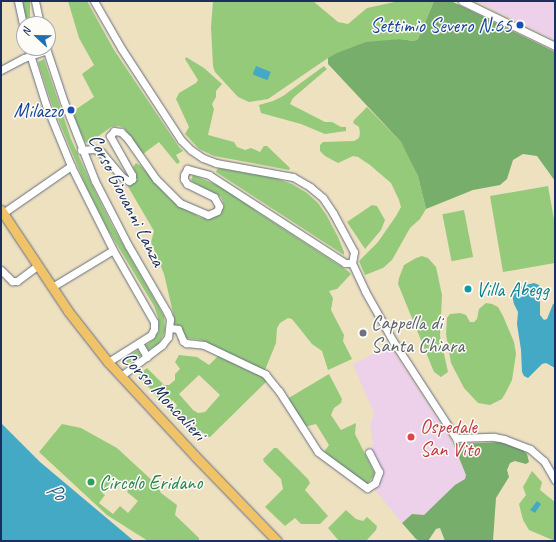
<!DOCTYPE html>
<html>
<head>
<meta charset="utf-8">
<style>
  body { margin:0 }
  #map { position:relative; width:556px; height:542px; overflow:hidden; background:#eee1c0; font-family:Caveat,sans-serif }
  div>[style] { position:absolute }
  .built>* { inset:0; background:#edd0e9 }
  .green>* { inset:0; background:#96ca7b; transform-origin:0 0 }
  .forest>* { inset:0; background:#78ae6b }
  .water>* { inset:0; background:#44a9c4; transform-origin:0 0 }
  .roads { filter:drop-shadow(0 0 1px #656d80) drop-shadow(0 0 1px #656d80) }
  .minor>* { height:7px; margin:-3.5px; padding:0 3.5px; transform-origin:3.5px; border-radius:3.5px; background:#fff }
  .major>* { height:9px; margin:-4.5px; padding:0 4.5px; transform-origin:4.5px; border-radius:4.5px; background:#f0c369 }
  .dots>* { width:11px; height:11px; translate:-50% -50%; box-sizing:border-box; border:2px solid #fdfcf7; border-radius:50% }
  span { translate:-50% -50%; white-space:nowrap; text-align:center; line-height:1.15; -webkit-text-stroke:3px #fdfcf7; paint-order:stroke }
  .transit-label { font-size:20px; color:#164399 }
  .right { translate:-100% -50%; text-align:right }
  .street-label { font-size:20px; color:#1b2f5e }
  .culture-label { font-size:20px; color:#0d838f }
  .left { translate:0 -50%; text-align:left }
  .worship-label { font-size:20px; color:#5b616d }
  .health-label { font-size:20px; color:#be3a42 }
  .leisure-label { font-size:20px; color:#27864d }
  .water-label { font-size:21px; color:#2b6087; font-style:italic }
  .frame { position:absolute; inset:0; border:2px solid #1b2f5e; pointer-events:none }
  .north { position:absolute; left:16px; top:16px; width:40px; height:40px; box-sizing:border-box; background:#fdfcf7; border:1px solid #a3aaba; border-radius:50%; rotate:292deg; font-size:11px; font-weight:700; line-height:16px; text-align:center; color:#1b2f5e }
  .north::after { content:''; display:block; margin:auto; width:14px; height:18px; background:#1f6fb2; clip-path:polygon(50% 0,100% 100%,50% 72%,0 100%) }
</style>
</head>
<body>
<div id="map">
  <div class="built">
    <i style="clip-path:polygon(476px 1px,555px 1px,555px 40px)"></i>
    <i style="clip-path:polygon(390px 346px,453px 443px,466px 475px,465px 479px,432px 510px,424px 515px,412px 514px,402px 523px,375px 490px,382px 474px,371px 450px,373px 444px,370px 425px,374px 413px,353px 364px)"></i>
  </div>
  <div class="green">
    <i style="left:23px;top:1px;width:7px;height:24px"></i>
    <i style="clip-path:polygon(68px 1px,87px 1px,114px 50px,179px 147px,183px 151px,176px 155px,180px 162px,177px 164px,159px 142px,143px 154px,124px 128px,119px 126px,111px 127px,89px 143px,85px 142px,73px 115px,75px 110px,94px 97px,82px 74px,94px 65px,79px 38px)"></i>
    <i style="clip-path:polygon(213px 1px,313px 1px,338px 22px,348px 24px,367px 8px,399px 1px,434px 1px,418px 39px,414px 41px,400px 39px,387px 41px,328px 58px,268px 99px,249px 102px,238px 97px,215px 72px,213px 66px,211px 27px)"></i>
    <i style="clip-path:polygon(186px 57px,204px 68px,222px 84px,216px 91px,216px 97px,212px 104px,214px 109px,208px 135px,234px 142px,237px 147px,245px 150px,251px 148px,260px 152px,264px 146px,267px 146px,290px 168px,289px 170px,214px 156px,199px 149px,188px 137px,185px 134px,189px 127px,176px 99px,179px 93px,196px 83px,198px 80px,185px 59px)"></i>
    <i style="clip-path:polygon(44px 59px,71px 139px,90px 181px,113px 227px,164px 316px,165px 331px,162px 338px,158px 344px,148px 350px,145px 346px,153px 340px,159px 331px,158px 317px,154px 306px,107px 228px,85px 184px,51px 102px,38px 62px)"></i>
    <i style="clip-path:polygon(324px 66px,327px 69px,293px 98px,290px 104px,325px 122px,332px 122px,341px 127px,346px 127px,346px 131px,325px 134px,301px 124px,261px 113px,259px 105px,273px 101px,283px 96px)"></i>
    <i style="clip-path:polygon(367px 107px,401px 142px,410px 158px,418px 176px,426px 209px,420px 219px,410px 228px,392px 260px,383px 268px,365px 275px,359px 261px,378px 242px,396px 216px,401px 207px,399px 200px,391px 183px,370px 165px,358px 157px,353px 156px,338px 163px,325px 156px,320px 151px,320px 145px,323px 142px,354px 141px,359px 138px,360px 133px,359px 127px,353px 123px,354px 120px)"></i>
    <i style="clip-path:polygon(136px 163px,141px 166px,170px 199px,199px 217px,207px 219px,219px 215px,224px 207px,223px 202px,221px 197px,193px 182px,191px 180px,193px 175px,224px 188px,259px 213px,348px 271px,351px 274px,337px 289px,329px 291px,333px 298px,331px 310px,344px 335px,343px 341px,352px 359px,328px 370px,322px 351px,312px 344px,292px 319px,288px 318px,280px 323px,277px 328px,276px 343px,265px 370px,217px 349px,201px 340px,185px 338px,181px 327px,174px 324px,174px 317px,164px 274px,151px 242px,154px 231px,127px 185px,135px 180px,136px 173px,133px 167px)"></i>
    <i style="clip-path:polygon(218px 168px,275px 178px,292px 184px,307px 193px,318px 203px,327px 216px,338px 237px,344px 252px,344px 255px,216px 172px)"></i>
    <i style="clip-path:polygon(548px 186px,555px 225px,555px 263px,503px 272px,490px 196px)"></i>
    <i style="clip-path:polygon(372px 205px,377px 206px,385px 220px,381px 230px,365px 249px,347px 222px)"></i>
    <i style="left:464px;top:210px;width:48px;height:22px;rotate:79deg"></i>
    <i style="clip-path:polygon(422px 256px,428px 258px,436px 267px,442px 295px,440px 336px,448px 372px,441px 377px,434px 372px,398px 284px,399px 278px,404px 265px,416px 258px)"></i>
    <i style="clip-path:polygon(486px 303px,492px 304px,498px 307px,503px 316px,514px 342px,516px 354px,512px 380px,506px 392px,502px 399px,490px 405px,478px 403px,464px 388px,451px 363px,446px 334px,447px 318px,450px 314px,460px 313px,466px 315px,470px 322px,474px 322px,477px 319px,479px 309px)"></i>
    <i style="left:138px;top:350px;width:6px;height:16px;rotate:59deg"></i>
    <i style="clip-path:polygon(evenodd,179px 355px,197px 357px,209px 365px,218px 356px,253px 373px,260px 375px,266px 379px,266px 382px,210px 437px,208px 437px,202px 432px,197px 436px,174px 413px,173px 411px,177px 406px,176px 404px,172px 400px,166px 407px,138px 375px,147px 368px,164px 385px,169px 385px,175px 380px,175px 374px,180px 369px,175px 362px,179px 355px,199px 375px,220px 395px,205px 412px,198px 413px,193px 410px,179px 394px,199px 375px)"></i>
    <i style="clip-path:polygon(329px 374px,342px 399px,341px 403px,334px 408px,331px 415px,341px 430px,356px 423px,355px 434px,374px 472px,374px 476px,367px 484px,324px 452px,329px 445px,316px 424px,304px 427px,287px 399px)"></i>
    <i style="clip-path:polygon(evenodd,62px 424px,81px 428px,117px 448px,157px 485px,161px 493px,177px 505px,175px 515px,199px 538px,199px 541px,148px 541px,107px 515px,39px 452px,62px 424px,115px 477px,129px 489px,127px 492px,138px 501px,128px 513px,120px 506px,113px 514px,99px 503px,105px 495px,102px 493px,115px 477px)"></i>
    <i style="clip-path:polygon(274px 448px,277px 448px,308px 479px,310px 483px,305px 490px,328px 516px,320px 524px,301px 524px,295px 518px,285px 526px,265px 507px,283px 489px,281px 479px,264px 462px,263px 459px)"></i>
    <i style="clip-path:polygon(532px 471px,542px 482px,540px 490px,555px 502px,555px 541px,529px 530px,523px 520px,519px 504px,526px 495px,523px 487px)"></i>
    <i style="clip-path:polygon(346px 510px,356px 519px,363px 521px,367px 517px,377px 526px,376px 530px,366px 541px,339px 541px,328px 528px)"></i>
  </div>
  <div class="forest">
    <i style="clip-path:polygon(434px 1px,451px 1px,555px 52px,555px 181px,537px 156px,523px 154px,513px 160px,507px 179px,500px 185px,473px 190px,426px 209px,418px 176px,401px 142px,328px 64px,328px 58px,337px 53px,366px 42px,400px 39px,414px 41px,418px 39px)"></i>
    <i style="clip-path:polygon(500px 442px,523px 450px,527px 454px,529px 462px,526px 464px,515px 461px,510px 463px,507px 470px,509px 477px,496px 498px,493px 541px,445px 541px,440px 528px,436px 529px,428px 541px,420px 541px,416px 539px,402px 523px,412px 514px,424px 515px,455px 485px,465px 479px,466px 475px,453px 443px,461px 444px)"></i>
  </div>
  <div class="water">
    <i style="left:256px;top:66px;width:16px;height:9px;rotate:22deg"></i>
    <i style="clip-path:polygon(534px 283px,539px 285px,540px 290px,540px 315px,544px 320px,547px 319px,553px 304px,555px 303px,555px 368px,546px 363px,542px 364px,528px 378px,524px 376px,522px 372px,521px 350px,517px 324px,518px 312px,514px 304px,512px 295px,514px 288px)"></i>
    <i style="clip-path:polygon(1px 423px,40px 462px,134px 541px,1px 541px)"></i>
    <i style="clip-path:polygon(537px 501px,541px 504px,535px 513px,530px 510px)"></i>
  </div>
  <div class="roads">
    <div class="minor">
      <i style="left:18px;top:1px;width:29px;rotate:78deg"></i>
      <i style="left:35px;top:1px;width:24px;rotate:78deg"></i>
      <i style="left:94px;top:1px;width:54px;rotate:60.1deg"></i>
      <i style="left:121px;top:48px;width:110px;rotate:56.9deg"></i>
      <i style="left:181px;top:140px;width:14px;rotate:45deg"></i>
      <i style="left:191px;top:150px;width:14px;rotate:34deg"></i>
      <i style="left:203px;top:158px;width:14px;rotate:21deg"></i>
      <i style="left:216px;top:163px;width:78px;rotate:10.3deg"></i>
      <i style="left:293px;top:177px;width:20px;rotate:30deg"></i>
      <i style="left:310px;top:187px;width:17px;rotate:40deg"></i>
      <i style="left:323px;top:198px;width:18px;rotate:56deg"></i>
      <i style="left:333px;top:213px;width:44px;rotate:61.7deg"></i>
      <i style="left:354px;top:252px;width:11px;rotate:100deg"></i>
      <i style="left:462px;top:1px;width:103px;rotate:25.8deg"></i>
      <i style="left:28px;top:48px;width:60px;rotate:72.5deg"></i>
      <i style="left:46px;top:105px;width:66px;rotate:67.7deg"></i>
      <i style="left:71px;top:166px;width:94px;rotate:63.4deg"></i>
      <i style="left:113px;top:250px;width:83px;rotate:60.3deg"></i>
      <i style="left:154px;top:322px;width:7px;rotate:90deg"></i>
      <i style="left:154px;top:329px;width:7px;rotate:117deg"></i>
      <i style="left:151px;top:335px;width:51px;rotate:147.9deg"></i>
      <i style="left:46px;top:48px;width:57px;rotate:71.6deg"></i>
      <i style="left:64px;top:102px;width:85px;rotate:68.6deg"></i>
      <i style="left:95px;top:181px;width:72px;rotate:62.7deg"></i>
      <i style="left:128px;top:245px;width:78px;rotate:59.8deg"></i>
      <i style="left:167px;top:312px;width:8px;rotate:67deg"></i>
      <i style="left:170px;top:319px;width:18px;rotate:96deg"></i>
      <i style="left:168px;top:337px;width:10px;rotate:127deg"></i>
      <i style="left:162px;top:345px;width:51px;rotate:142.9deg"></i>
      <i style="left:1px;top:70px;width:26px;rotate:-28deg"></i>
      <i style="left:24px;top:58px;width:24px;rotate:-19deg"></i>
      <i style="left:81px;top:150px;width:13px;rotate:-4deg"></i>
      <i style="left:94px;top:149px;width:8px;rotate:23deg"></i>
      <i style="left:101px;top:152px;width:33px;rotate:50deg"></i>
      <i style="left:122px;top:177px;width:8px;rotate:30deg"></i>
      <i style="left:129px;top:181px;width:4px;rotate:-34deg"></i>
      <i style="left:132px;top:179px;width:4px;rotate:-90deg"></i>
      <i style="left:132px;top:175px;width:45px;rotate:-119.4deg"></i>
      <i style="left:110px;top:136px;width:6px;rotate:-51deg"></i>
      <i style="left:114px;top:131px;width:7px;rotate:8deg"></i>
      <i style="left:121px;top:132px;width:10px;rotate:45deg"></i>
      <i style="left:128px;top:139px;width:49px;rotate:55deg"></i>
      <i style="left:156px;top:179px;width:34px;rotate:45deg"></i>
      <i style="left:180px;top:203px;width:30px;rotate:23deg"></i>
      <i style="left:208px;top:215px;width:10px;rotate:-24deg"></i>
      <i style="left:217px;top:211px;width:5px;rotate:-68deg"></i>
      <i style="left:219px;top:206px;width:10px;rotate:-119deg"></i>
      <i style="left:214px;top:197px;width:30px;rotate:-154deg"></i>
      <i style="left:187px;top:184px;width:6px;rotate:-121deg"></i>
      <i style="left:184px;top:179px;width:4px;rotate:-90deg"></i>
      <i style="left:184px;top:175px;width:7px;rotate:-63deg"></i>
      <i style="left:187px;top:169px;width:23px;rotate:15deg"></i>
      <i style="left:209px;top:175px;width:162px;rotate:32.9deg"></i>
      <i style="left:345px;top:263px;width:7px"></i>
      <i style="left:3px;top:213px;width:83px;rotate:-34.7deg"></i>
      <i style="left:352px;top:263px;width:31px;rotate:65deg"></i>
      <i style="left:365px;top:291px;width:57px;rotate:60.8deg"></i>
      <i style="left:393px;top:341px;width:116px;rotate:57deg"></i>
      <i style="left:456px;top:438px;width:38px;rotate:-2deg"></i>
      <i style="left:494px;top:437px;width:10px;rotate:11deg"></i>
      <i style="left:504px;top:439px;width:28px;rotate:21deg"></i>
      <i style="left:530px;top:449px;width:18px;rotate:41deg"></i>
      <i style="left:544px;top:461px;width:22px;rotate:60deg"></i>
      <i style="left:1px;top:270px;width:16px;rotate:45deg"></i>
      <i style="left:12px;top:281px;width:5px"></i>
      <i style="left:17px;top:281px;width:26px;rotate:-37deg"></i>
      <i style="left:52px;top:287px;width:71px;rotate:-31.2deg"></i>
      <i style="left:170px;top:328px;width:8px;rotate:7deg"></i>
      <i style="left:178px;top:329px;width:13px;rotate:67deg"></i>
      <i style="left:183px;top:341px;width:4px;rotate:34deg"></i>
      <i style="left:186px;top:343px;width:18px;rotate:6deg"></i>
      <i style="left:204px;top:345px;width:68px;rotate:25.4deg"></i>
      <i style="left:265px;top:374px;width:22px;rotate:51deg"></i>
      <i style="left:279px;top:391px;width:72px;rotate:57.4deg"></i>
      <i style="left:318px;top:452px;width:61px;rotate:36.3deg"></i>
      <i style="left:367px;top:488px;width:9px;rotate:-32deg"></i>
      <i style="left:375px;top:483px;width:12px;rotate:-70deg"></i>
      <i style="left:379px;top:472px;width:22px;rotate:-117deg"></i>
      <i style="left:139px;top:343px;width:16px;rotate:60deg"></i>
    </div>
    <div class="major">
      <i style="left:1px;top:210px;width:121px;rotate:56.4deg"></i>
      <i style="left:68px;top:311px;width:65px;rotate:51.9deg"></i>
      <i style="left:108px;top:362px;width:128px;rotate:47.2deg"></i>
      <i style="left:195px;top:456px;width:118px;rotate:46deg"></i>
    </div>
  </div>
  <div class="dots">
    <i style="left:520px;top:25px;background:#1a4fb4"></i>
    <i style="left:71px;top:110px;background:#1a4fb4"></i>
    <i style="left:468px;top:289px;background:#0f9aa8"></i>
    <i style="left:363px;top:333px;background:#6b7280"></i>
    <i style="left:411px;top:437px;background:#e0444e"></i>
    <i style="left:91px;top:482px;background:#2e9e5b"></i>
  </div>
  <div class="transit-label">
    <span class="right" style="left:512px;top:25px">Settimio Severo N.65</span>
    <span class="right" style="left:63px;top:110px">Milazzo</span>
  </div>
  <div class="street-label">
    <span style="left:127px;top:200px;rotate:63deg">Corso Giovanni Lanza</span>
    <span style="left:164px;top:396px;rotate:47deg">Corso Moncalieri</span>
  </div>
  <div class="culture-label">
    <span class="left" style="left:476px;top:289px">Villa Abegg</span>
  </div>
  <div class="worship-label">
    <span class="left" style="left:371px;top:334px">Cappella di<br>Santa Chiara</span>
  </div>
  <div class="health-label">
    <span class="left" style="left:420px;top:438px">Ospedale<br>San Vito</span>
  </div>
  <div class="leisure-label">
    <span class="left" style="left:99px;top:482px">Circolo Eridano</span>
  </div>
  <div class="water-label">
    <span style="left:56px;top:491px;rotate:39deg">Po</span>
  </div>
  <div class="frame"></div>
  <div class="north">N</div>
</div>
</body>
</html>
